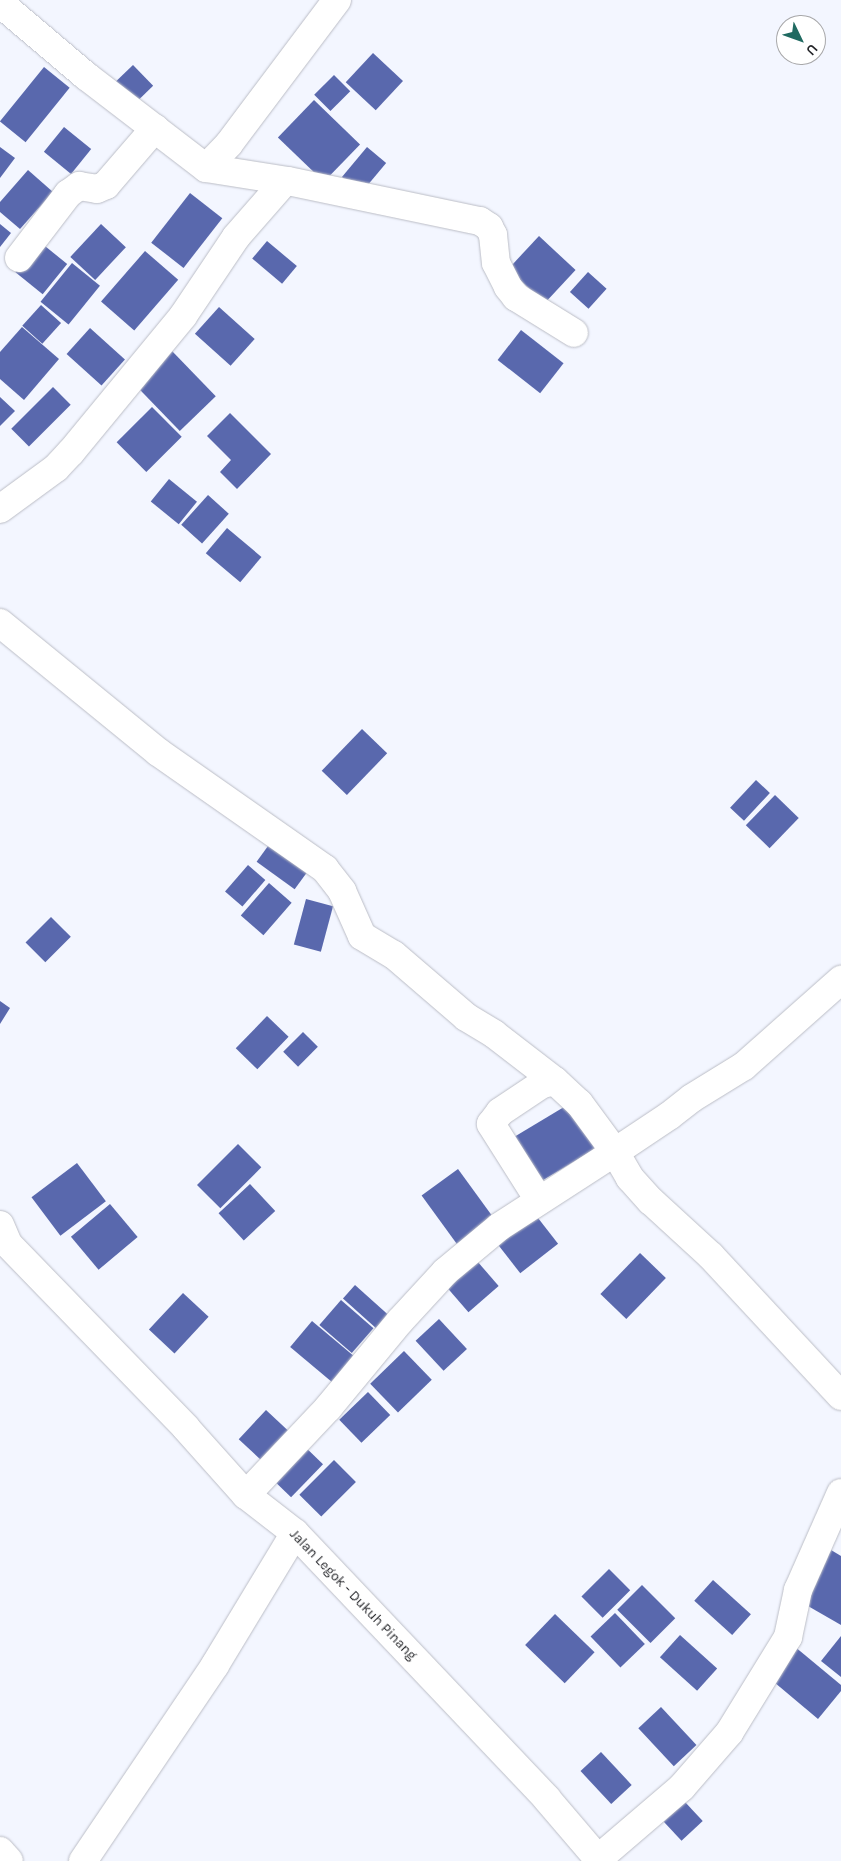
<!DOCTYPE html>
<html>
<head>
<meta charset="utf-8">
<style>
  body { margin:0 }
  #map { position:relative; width:841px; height:1861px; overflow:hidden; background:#f3f6ff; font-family:Karla,sans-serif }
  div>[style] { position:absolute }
  .building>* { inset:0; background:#5968ad; transform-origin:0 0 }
  .roads { filter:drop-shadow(0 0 1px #bbbdc6) drop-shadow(0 0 1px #bbbdc6) }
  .minor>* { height:28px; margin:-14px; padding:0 14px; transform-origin:14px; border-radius:14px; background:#fff }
  .tertiary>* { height:28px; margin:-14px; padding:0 14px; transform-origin:14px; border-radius:14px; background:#fff }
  span { translate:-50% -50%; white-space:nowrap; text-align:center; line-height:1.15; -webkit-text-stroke:5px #fff; paint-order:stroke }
  .street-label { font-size:14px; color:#232428 }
  .north { position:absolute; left:776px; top:15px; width:50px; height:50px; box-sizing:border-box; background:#fff; border:1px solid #a7a7a9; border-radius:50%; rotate:132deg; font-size:14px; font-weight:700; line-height:20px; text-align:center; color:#232428 }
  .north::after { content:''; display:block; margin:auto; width:18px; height:22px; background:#206a61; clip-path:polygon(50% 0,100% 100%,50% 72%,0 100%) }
</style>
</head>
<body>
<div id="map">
  <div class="building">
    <i style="left:373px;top:53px;width:41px;height:40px;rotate:43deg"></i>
    <i style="left:133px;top:65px;width:29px;height:30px;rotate:46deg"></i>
    <i style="left:44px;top:67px;width:33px;height:70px;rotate:39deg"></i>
    <i style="left:334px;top:75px;width:23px;height:28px;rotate:45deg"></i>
    <i style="left:314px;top:100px;width:64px;height:52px;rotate:44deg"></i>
    <i style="left:64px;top:127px;width:35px;height:32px;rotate:39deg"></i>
    <i style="clip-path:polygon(0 147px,15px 158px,0 178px)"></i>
    <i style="left:367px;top:147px;width:25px;height:39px;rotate:40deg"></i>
    <i style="clip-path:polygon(28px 170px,53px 192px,20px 229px,0 212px,0 202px)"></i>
    <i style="left:190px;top:193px;width:41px;height:63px;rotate:38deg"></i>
    <i style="clip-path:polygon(0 224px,11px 233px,0 247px)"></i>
    <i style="left:101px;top:224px;width:34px;height:45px;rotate:43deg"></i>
    <i style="left:539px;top:236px;width:50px;height:45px;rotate:43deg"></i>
    <i style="left:267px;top:241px;width:39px;height:23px;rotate:40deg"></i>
    <i style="left:40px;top:242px;width:35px;height:39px;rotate:39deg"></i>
    <i style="left:145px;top:251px;width:44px;height:67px;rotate:41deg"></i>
    <i style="left:72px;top:263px;width:36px;height:50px;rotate:39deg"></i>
    <i style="left:588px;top:272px;width:25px;height:27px;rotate:42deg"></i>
    <i style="left:41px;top:305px;width:27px;height:28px;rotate:42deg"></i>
    <i style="left:219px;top:307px;width:48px;height:36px;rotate:42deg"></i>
    <i style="clip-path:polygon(22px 327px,59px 359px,24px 400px,0 379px,0 352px)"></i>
    <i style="left:90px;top:328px;width:47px;height:35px;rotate:42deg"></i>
    <i style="left:521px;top:330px;width:54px;height:38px;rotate:38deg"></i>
    <i style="left:172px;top:351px;width:63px;height:50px;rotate:46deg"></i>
    <i style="left:53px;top:387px;width:25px;height:59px;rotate:45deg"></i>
    <i style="clip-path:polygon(0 397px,15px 411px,0 426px)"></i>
    <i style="left:152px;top:407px;width:42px;height:50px;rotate:45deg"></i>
    <i style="clip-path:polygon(230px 413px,271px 454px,237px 489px,220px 472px,231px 460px,207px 436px)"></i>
    <i style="left:169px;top:479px;width:36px;height:29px;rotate:39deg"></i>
    <i style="left:208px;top:495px;width:28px;height:40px;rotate:42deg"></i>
    <i style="left:227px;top:528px;width:45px;height:33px;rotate:40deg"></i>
    <i style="left:362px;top:729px;width:35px;height:58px;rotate:44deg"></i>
    <i style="left:756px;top:780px;width:19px;height:38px;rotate:43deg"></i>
    <i style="left:775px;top:795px;width:33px;height:42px;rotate:44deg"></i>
    <i style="left:276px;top:835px;width:47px;height:33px;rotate:36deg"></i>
    <i style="left:248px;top:865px;width:23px;height:35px;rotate:41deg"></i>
    <i style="left:269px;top:883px;width:30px;height:43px;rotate:41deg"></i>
    <i style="left:306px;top:899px;width:28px;height:47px;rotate:15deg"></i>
    <i style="left:51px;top:917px;width:28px;height:36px;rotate:45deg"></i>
    <i style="clip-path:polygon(0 1001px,10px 1008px,0 1024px)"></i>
    <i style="left:267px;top:1016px;width:30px;height:45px;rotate:44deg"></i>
    <i style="left:303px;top:1032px;width:21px;height:28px;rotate:45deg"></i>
    <i style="left:569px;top:1104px;width:52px;height:68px;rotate:59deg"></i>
    <i style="left:238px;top:1144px;width:33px;height:58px;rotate:45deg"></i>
    <i style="left:77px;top:1163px;width:48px;height:57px;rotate:53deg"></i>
    <i style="left:458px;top:1169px;width:65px;height:45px;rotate:54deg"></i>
    <i style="left:250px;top:1184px;width:37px;height:43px;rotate:47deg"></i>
    <i style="left:110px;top:1204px;width:43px;height:51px;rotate:50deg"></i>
    <i style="left:531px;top:1209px;width:44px;height:48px;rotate:52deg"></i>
    <i style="left:640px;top:1253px;width:36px;height:57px;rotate:44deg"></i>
    <i style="left:477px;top:1261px;width:33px;height:40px;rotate:49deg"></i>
    <i style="left:355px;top:1285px;width:45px;height:18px;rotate:42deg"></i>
    <i style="left:183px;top:1293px;width:35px;height:50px;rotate:43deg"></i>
    <i style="left:341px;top:1300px;width:43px;height:33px;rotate:41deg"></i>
    <i style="left:439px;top:1319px;width:41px;height:32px;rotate:47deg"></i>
    <i style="left:312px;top:1321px;width:60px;height:34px;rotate:40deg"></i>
    <i style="left:404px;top:1351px;width:40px;height:47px;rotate:46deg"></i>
    <i style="left:368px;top:1392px;width:32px;height:40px;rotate:46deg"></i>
    <i style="left:266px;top:1410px;width:37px;height:40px;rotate:43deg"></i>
    <i style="left:300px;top:1442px;width:32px;height:46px;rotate:44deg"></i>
    <i style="left:334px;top:1460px;width:31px;height:49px;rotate:45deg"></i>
    <i style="clip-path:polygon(831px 1550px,841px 1556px,841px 1625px,801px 1602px)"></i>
    <i style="left:609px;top:1569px;width:30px;height:39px;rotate:45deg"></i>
    <i style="left:713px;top:1580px;width:51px;height:28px;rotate:42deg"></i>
    <i style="left:642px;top:1585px;width:47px;height:35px;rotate:45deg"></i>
    <i style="left:615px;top:1613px;width:43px;height:34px;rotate:46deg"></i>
    <i style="left:555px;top:1614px;width:55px;height:43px;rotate:44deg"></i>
    <i style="left:680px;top:1635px;width:50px;height:30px;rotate:42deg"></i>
    <i style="clip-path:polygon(841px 1636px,841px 1677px,821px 1661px)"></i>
    <i style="clip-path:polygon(794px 1646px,841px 1685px,841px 1691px,818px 1719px,768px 1677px)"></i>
    <i style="left:661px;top:1707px;width:52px;height:31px;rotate:47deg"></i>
    <i style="left:601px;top:1752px;width:45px;height:28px;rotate:47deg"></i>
    <i style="left:685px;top:1802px;width:26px;height:29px;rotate:47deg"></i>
  </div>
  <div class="roads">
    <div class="minor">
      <i style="left:337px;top:0;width:180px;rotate:126.9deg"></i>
      <i style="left:229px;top:144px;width:33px;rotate:134deg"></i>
      <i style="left:206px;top:168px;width:83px;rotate:9deg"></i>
      <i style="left:288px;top:181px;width:196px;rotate:11.8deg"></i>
      <i style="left:480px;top:221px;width:11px;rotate:34deg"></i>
      <i style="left:489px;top:227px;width:9px;rotate:63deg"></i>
      <i style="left:493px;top:235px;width:28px;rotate:84deg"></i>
      <i style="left:496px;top:263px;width:27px;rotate:63deg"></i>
      <i style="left:508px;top:287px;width:13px;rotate:51deg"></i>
      <i style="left:516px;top:297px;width:68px;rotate:31.8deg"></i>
      <i style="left:0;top:3px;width:113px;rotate:40.3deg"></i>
      <i style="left:86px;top:76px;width:151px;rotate:37.5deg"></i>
      <i style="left:19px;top:258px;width:81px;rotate:-52.6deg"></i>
      <i style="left:68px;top:194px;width:14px;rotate:-36deg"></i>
      <i style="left:79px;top:186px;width:18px;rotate:9deg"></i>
      <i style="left:97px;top:189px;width:10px;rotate:-24deg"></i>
      <i style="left:106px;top:185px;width:75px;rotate:-49.3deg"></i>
      <i style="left:0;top:509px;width:69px;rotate:-36.2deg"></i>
      <i style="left:56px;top:468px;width:22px;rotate:-47deg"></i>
      <i style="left:71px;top:452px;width:176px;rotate:-50.5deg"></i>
      <i style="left:183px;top:316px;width:95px;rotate:-56.1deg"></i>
      <i style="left:236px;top:237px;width:74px;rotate:-48.8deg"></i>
      <i style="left:0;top:623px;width:204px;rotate:39.2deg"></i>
      <i style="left:158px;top:752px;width:204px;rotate:35deg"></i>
      <i style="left:325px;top:869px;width:28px;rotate:52deg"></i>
      <i style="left:342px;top:891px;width:49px;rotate:66deg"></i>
      <i style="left:362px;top:936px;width:37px;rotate:31deg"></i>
      <i style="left:394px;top:955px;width:95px;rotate:40.7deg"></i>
      <i style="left:466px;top:1017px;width:33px;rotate:31deg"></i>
      <i style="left:494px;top:1034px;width:77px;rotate:37.6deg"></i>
      <i style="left:539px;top:1200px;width:90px;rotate:-122.3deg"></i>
      <i style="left:491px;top:1124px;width:15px;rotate:-53deg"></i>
      <i style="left:500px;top:1112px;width:50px;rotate:-33.7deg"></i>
      <i style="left:542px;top:1084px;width:13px;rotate:-13deg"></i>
      <i style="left:555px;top:1081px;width:33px;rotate:43deg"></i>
      <i style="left:579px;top:1103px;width:61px;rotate:53.7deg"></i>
      <i style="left:615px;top:1152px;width:65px;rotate:-33.7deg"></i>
      <i style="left:669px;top:1116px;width:29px;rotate:-38deg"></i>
      <i style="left:692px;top:1098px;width:61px;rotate:-31.6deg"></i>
      <i style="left:744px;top:1066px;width:130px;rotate:-41.6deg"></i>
      <i style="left:246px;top:1495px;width:120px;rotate:-46.7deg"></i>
      <i style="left:328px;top:1408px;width:113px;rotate:-50.4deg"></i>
      <i style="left:400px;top:1321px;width:67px;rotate:-47.4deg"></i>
      <i style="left:445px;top:1272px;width:70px;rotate:-39.8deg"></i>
      <i style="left:499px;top:1227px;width:138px;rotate:-32.9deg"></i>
      <i style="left:615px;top:1152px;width:30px;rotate:60deg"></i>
      <i style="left:630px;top:1178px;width:31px;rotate:48deg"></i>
      <i style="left:651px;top:1201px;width:81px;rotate:42.5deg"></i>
      <i style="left:711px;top:1256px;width:191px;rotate:47.1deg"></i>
      <i style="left:0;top:1851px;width:13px;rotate:48deg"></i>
      <i style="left:598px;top:1859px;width:111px;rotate:-40.6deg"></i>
      <i style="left:682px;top:1787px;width:72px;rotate:-49deg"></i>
      <i style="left:729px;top:1733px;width:113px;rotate:-58.4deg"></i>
      <i style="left:788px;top:1637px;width:48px;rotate:-78deg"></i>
      <i style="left:798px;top:1590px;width:106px;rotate:-66.1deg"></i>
      <i style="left:83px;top:1861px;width:236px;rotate:-56deg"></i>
      <i style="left:215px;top:1665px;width:154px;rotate:-58.8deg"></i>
    </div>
    <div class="tertiary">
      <i style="left:0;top:1225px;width:21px;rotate:67deg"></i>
      <i style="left:8px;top:1244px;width:256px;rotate:45.9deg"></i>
      <i style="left:186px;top:1428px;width:90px;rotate:48.2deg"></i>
      <i style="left:246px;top:1495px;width:62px;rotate:37.8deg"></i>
      <i style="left:295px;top:1533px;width:366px;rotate:46.5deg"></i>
      <i style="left:547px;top:1799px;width:82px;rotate:49.5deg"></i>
    </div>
  </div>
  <div class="street-label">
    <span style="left:353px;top:1595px;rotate:46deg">Jalan Legok - Dukuh Pinang</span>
  </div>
  <div class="north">U</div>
</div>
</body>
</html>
